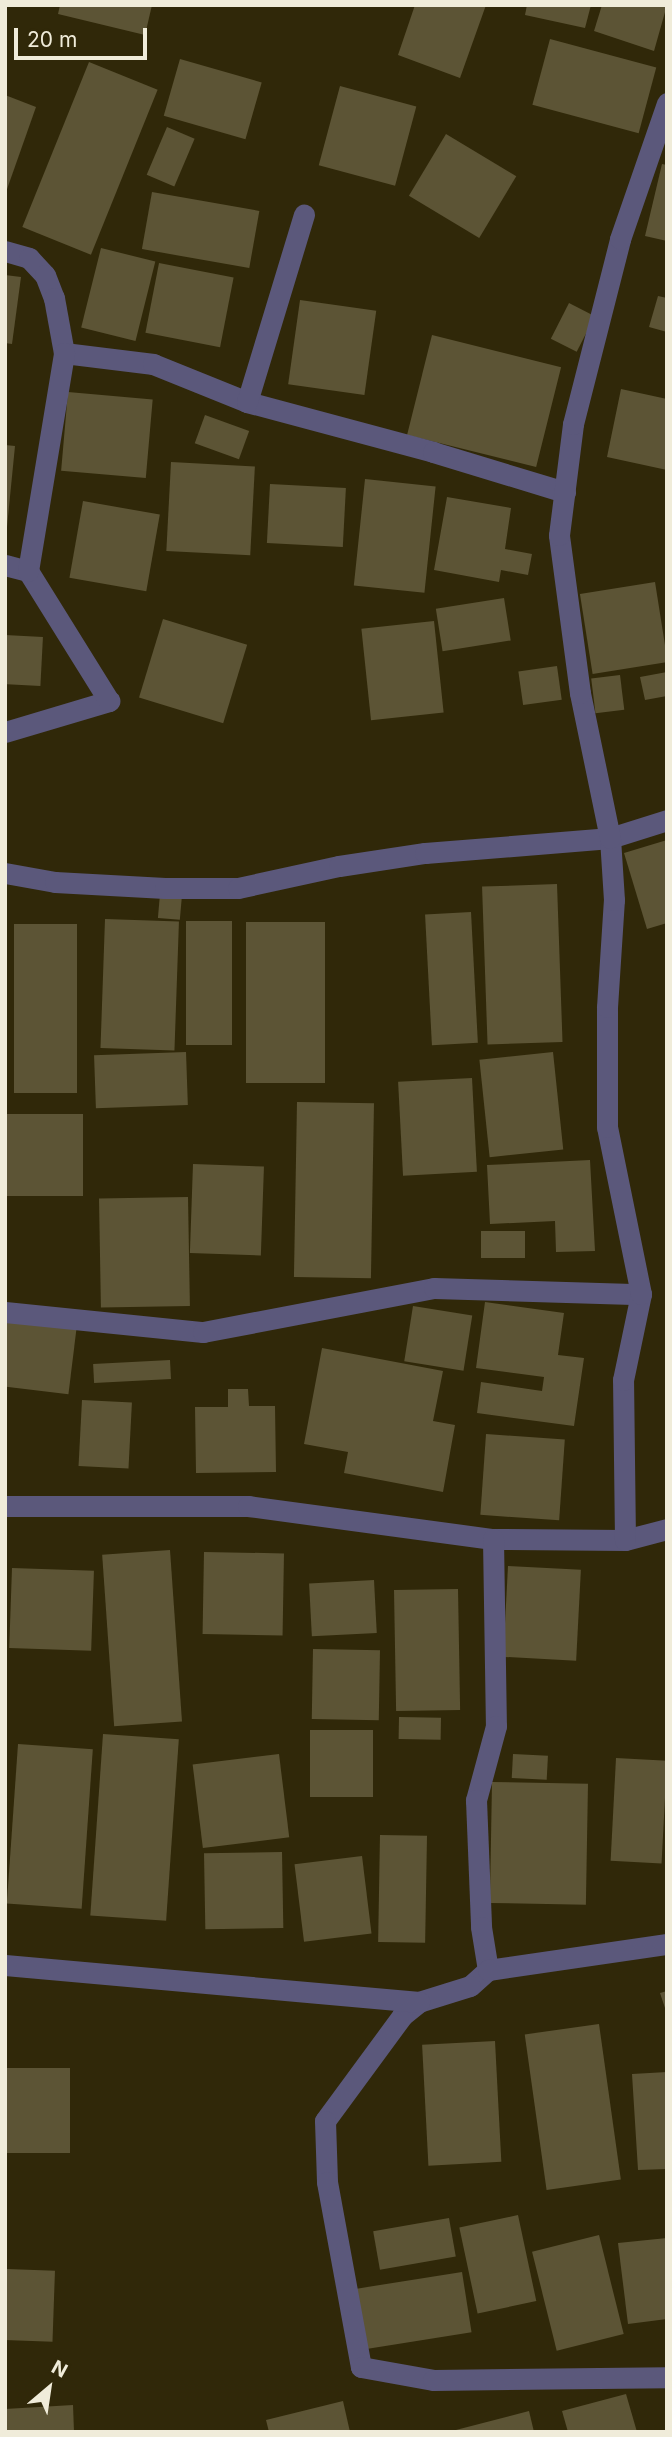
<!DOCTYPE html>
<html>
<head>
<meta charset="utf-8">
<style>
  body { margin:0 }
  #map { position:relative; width:672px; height:2437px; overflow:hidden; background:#302809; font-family:Inter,sans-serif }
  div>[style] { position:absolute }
  .building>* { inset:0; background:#5c5435; transform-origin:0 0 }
  .street>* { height:21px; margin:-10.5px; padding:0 10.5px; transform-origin:10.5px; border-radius:10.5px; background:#5b587b }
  span { translate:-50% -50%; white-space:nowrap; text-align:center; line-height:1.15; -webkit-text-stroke:5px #302809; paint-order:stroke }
  .frame { position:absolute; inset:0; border:7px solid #f0ecda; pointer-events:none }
  .north { position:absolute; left:14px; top:2353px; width:70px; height:70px; -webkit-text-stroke:5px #302809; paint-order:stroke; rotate:29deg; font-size:19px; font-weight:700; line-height:28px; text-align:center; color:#f0ecda }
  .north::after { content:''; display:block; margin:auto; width:24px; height:32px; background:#f0ecda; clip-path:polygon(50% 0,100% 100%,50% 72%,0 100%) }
  .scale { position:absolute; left:14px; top:28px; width:133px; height:32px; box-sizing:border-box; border:4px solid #f0ecda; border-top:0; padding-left:9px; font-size:21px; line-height:24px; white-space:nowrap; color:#f0ecda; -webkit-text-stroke:5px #302809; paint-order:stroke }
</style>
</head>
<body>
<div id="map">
  <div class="building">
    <i style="clip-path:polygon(60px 5px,152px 5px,145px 35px,58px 14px)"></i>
    <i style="clip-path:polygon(415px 5px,486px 5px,460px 78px,398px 55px)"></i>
    <i style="clip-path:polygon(527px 5px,591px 5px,585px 28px,525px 15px)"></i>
    <i style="clip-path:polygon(602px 5px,667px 5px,654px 51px,594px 31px)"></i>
    <i style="left:550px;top:39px;width:110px;height:68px;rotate:15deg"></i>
    <i style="left:180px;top:59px;width:85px;height:59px;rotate:16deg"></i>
    <i style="left:89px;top:62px;width:74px;height:178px;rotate:22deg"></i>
    <i style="left:340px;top:86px;width:79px;height:82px;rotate:15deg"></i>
    <i style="clip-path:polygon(5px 95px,36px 107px,6px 192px,5px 192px)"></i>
    <i style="left:167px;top:127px;width:30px;height:52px;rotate:23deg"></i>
    <i style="left:446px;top:134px;width:82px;height:72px;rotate:31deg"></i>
    <i style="clip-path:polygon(662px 164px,667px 165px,667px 241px,645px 236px)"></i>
    <i style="left:152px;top:192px;width:109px;height:58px;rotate:10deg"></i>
    <i style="left:101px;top:248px;width:56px;height:82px;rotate:14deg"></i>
    <i style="left:159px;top:263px;width:76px;height:71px;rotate:11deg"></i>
    <i style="clip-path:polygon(5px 275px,21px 277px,12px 344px,5px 343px)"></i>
    <i style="clip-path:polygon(658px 296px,667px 298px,667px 332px,649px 327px)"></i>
    <i style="left:300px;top:300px;width:77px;height:85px;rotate:8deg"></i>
    <i style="left:569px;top:303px;width:29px;height:40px;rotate:27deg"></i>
    <i style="left:432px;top:335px;width:133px;height:103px;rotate:14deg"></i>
    <i style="clip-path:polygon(621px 389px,667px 399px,667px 470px,607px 457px)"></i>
    <i style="left:68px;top:392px;width:85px;height:79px;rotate:5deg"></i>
    <i style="left:205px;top:415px;width:47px;height:30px;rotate:20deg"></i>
    <i style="clip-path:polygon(5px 445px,15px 446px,7px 527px,5px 527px)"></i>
    <i style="left:171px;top:462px;width:84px;height:89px;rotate:3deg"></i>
    <i style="left:365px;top:479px;width:71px;height:107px;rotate:6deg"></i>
    <i style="left:270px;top:484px;width:76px;height:59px;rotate:3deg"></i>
    <i style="clip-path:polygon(447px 497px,511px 508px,505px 549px,532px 554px,528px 575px,501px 570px,499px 582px,434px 570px)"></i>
    <i style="left:83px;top:501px;width:78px;height:78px;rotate:10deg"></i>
    <i style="left:655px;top:582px;width:81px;height:76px;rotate:81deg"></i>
    <i style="left:504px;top:598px;width:43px;height:69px;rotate:81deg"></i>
    <i style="left:163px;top:619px;width:88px;height:82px;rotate:17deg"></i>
    <i style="left:434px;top:621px;width:92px;height:73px;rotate:84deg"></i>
    <i style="left:5px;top:635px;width:38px;height:49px;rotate:3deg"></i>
    <i style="left:557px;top:666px;width:34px;height:39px;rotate:82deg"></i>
    <i style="clip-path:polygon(667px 672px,667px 696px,645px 700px,640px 677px)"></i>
    <i style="left:620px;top:675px;width:35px;height:29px;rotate:83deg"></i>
    <i style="clip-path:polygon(667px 840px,667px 923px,647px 929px,624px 853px)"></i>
    <i style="left:557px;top:884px;width:158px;height:75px;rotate:88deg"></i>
    <i style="left:160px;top:894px;width:22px;height:24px;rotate:5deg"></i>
    <i style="left:471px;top:912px;width:131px;height:46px;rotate:87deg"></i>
    <i style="left:105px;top:919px;width:74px;height:129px;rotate:2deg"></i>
    <i style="left:186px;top:921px;width:46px;height:124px"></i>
    <i style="left:246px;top:922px;width:79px;height:161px"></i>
    <i style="left:14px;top:924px;width:63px;height:169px"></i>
    <i style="left:186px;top:1052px;width:53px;height:92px;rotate:88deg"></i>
    <i style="left:553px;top:1052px;width:98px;height:74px;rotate:84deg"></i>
    <i style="left:472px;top:1078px;width:94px;height:74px;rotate:87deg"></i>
    <i style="left:297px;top:1102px;width:77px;height:175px;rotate:1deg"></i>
    <i style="left:5px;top:1114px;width:78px;height:82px"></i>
    <i style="clip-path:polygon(590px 1160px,595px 1251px,556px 1252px,555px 1221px,490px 1224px,487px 1165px)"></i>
    <i style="left:193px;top:1164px;width:71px;height:89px;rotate:2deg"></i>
    <i style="left:188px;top:1197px;width:109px;height:89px;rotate:89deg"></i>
    <i style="left:525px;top:1231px;width:27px;height:44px;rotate:90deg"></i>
    <i style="clip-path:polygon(485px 1302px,564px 1313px,558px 1355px,584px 1358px,574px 1426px,477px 1413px,481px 1382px,542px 1391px,544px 1377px,476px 1368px)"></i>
    <i style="left:413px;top:1306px;width:60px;height:56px;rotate:9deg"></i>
    <i style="left:5px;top:1320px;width:72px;height:66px;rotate:7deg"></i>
    <i style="clip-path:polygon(322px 1348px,443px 1371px,433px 1421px,455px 1425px,443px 1492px,344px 1473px,348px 1452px,304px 1444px)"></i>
    <i style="left:170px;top:1360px;width:19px;height:77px;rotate:87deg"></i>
    <i style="clip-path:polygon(228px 1389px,248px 1389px,249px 1406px,275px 1406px,276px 1472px,196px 1473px,195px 1407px,228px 1407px)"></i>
    <i style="left:82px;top:1400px;width:50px;height:66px;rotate:3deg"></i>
    <i style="left:486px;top:1434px;width:79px;height:81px;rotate:4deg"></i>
    <i style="left:170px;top:1550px;width:172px;height:68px;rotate:86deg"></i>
    <i style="left:204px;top:1552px;width:80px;height:82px;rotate:1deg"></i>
    <i style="left:508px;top:1566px;width:73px;height:91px;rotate:3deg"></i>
    <i style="left:12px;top:1568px;width:82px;height:80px;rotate:2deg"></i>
    <i style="left:374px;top:1580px;width:53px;height:65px;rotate:87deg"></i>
    <i style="left:458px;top:1589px;width:121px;height:64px;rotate:89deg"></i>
    <i style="left:313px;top:1649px;width:67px;height:70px;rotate:1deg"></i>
    <i style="left:399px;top:1717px;width:42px;height:22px;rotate:1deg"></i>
    <i style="left:310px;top:1730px;width:63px;height:67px"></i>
    <i style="left:103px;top:1734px;width:76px;height:182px;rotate:4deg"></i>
    <i style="left:18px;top:1744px;width:75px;height:160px;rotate:4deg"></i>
    <i style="left:279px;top:1754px;width:84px;height:87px;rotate:83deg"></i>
    <i style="left:513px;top:1754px;width:35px;height:24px;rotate:3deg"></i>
    <i style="left:616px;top:1758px;width:51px;height:103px;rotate:3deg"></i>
    <i style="left:492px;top:1782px;width:96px;height:121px;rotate:1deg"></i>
    <i style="left:380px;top:1835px;width:47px;height:107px;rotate:1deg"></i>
    <i style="left:282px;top:1852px;width:76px;height:78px;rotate:89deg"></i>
    <i style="left:362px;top:1856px;width:78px;height:68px;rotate:83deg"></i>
    <i style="clip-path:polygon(667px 1991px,667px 2011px,666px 2011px,660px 1993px)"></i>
    <i style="left:599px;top:2024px;width:157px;height:75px;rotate:82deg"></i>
    <i style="left:495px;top:2041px;width:121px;height:73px;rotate:87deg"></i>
    <i style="left:5px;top:2068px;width:65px;height:85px"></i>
    <i style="clip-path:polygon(667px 2072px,667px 2169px,638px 2170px,632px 2074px)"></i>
    <i style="left:518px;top:2215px;width:88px;height:60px;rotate:78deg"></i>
    <i style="left:449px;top:2218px;width:39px;height:77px;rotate:80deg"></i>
    <i style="left:599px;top:2235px;width:102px;height:69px;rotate:76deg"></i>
    <i style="clip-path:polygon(667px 2238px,667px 2319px,628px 2324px,618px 2243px)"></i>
    <i style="left:7px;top:2269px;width:48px;height:71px;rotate:2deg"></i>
    <i style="left:462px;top:2272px;width:61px;height:108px;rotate:81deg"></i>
    <i style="clip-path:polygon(626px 2394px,637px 2432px,568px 2432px,562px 2411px)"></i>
    <i style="clip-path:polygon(343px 2401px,350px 2432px,269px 2432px,266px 2420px)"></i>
    <i style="clip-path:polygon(73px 2405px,74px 2432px,5px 2432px,5px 2409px)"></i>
    <i style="clip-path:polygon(529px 2411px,534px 2432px,452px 2432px,452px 2431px)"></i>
  </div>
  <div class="street">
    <i style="left:5px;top:251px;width:25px;rotate:16deg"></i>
    <i style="left:29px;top:258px;width:23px;rotate:47deg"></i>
    <i style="left:45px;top:275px;width:25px;rotate:69deg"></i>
    <i style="left:54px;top:298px;width:56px;rotate:79.7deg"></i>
    <i style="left:64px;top:353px;width:90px;rotate:7deg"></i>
    <i style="left:153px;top:364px;width:101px;rotate:22deg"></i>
    <i style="left:247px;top:402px;width:193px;rotate:15deg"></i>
    <i style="left:433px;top:452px;width:138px;rotate:16.9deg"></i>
    <i style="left:247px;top:402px;width:196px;rotate:-73.1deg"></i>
    <i style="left:5px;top:565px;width:24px;rotate:15deg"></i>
    <i style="left:5px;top:732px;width:109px;rotate:-16.6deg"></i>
    <i style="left:109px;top:701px;width:153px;rotate:-121.9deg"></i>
    <i style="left:28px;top:571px;width:221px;rotate:-80.6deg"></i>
    <i style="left:5px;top:873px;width:51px;rotate:10.2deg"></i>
    <i style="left:55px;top:882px;width:110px;rotate:3.1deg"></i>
    <i style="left:165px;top:888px;width:73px"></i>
    <i style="left:238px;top:888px;width:103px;rotate:-12.3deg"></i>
    <i style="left:339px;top:866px;width:87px;rotate:-8.6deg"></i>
    <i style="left:425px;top:853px;width:186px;rotate:-4.6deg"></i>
    <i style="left:610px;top:838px;width:60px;rotate:-17.5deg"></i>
    <i style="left:5px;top:1312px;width:199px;rotate:5.8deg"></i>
    <i style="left:203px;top:1332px;width:235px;rotate:-10.8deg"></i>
    <i style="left:434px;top:1288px;width:207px;rotate:1.7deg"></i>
    <i style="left:5px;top:1506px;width:243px"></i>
    <i style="left:248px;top:1506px;width:247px;rotate:7.7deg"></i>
    <i style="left:493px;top:1539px;width:132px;rotate:0.4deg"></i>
    <i style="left:625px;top:1540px;width:43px;rotate:-14.7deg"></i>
    <i style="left:493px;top:1539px;width:187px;rotate:89.1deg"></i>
    <i style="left:496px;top:1726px;width:77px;rotate:105.1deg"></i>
    <i style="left:476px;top:1800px;width:127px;rotate:87.7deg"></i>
    <i style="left:481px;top:1927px;width:44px;rotate:80.8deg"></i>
    <i style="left:488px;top:1970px;width:24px;rotate:138deg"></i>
    <i style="left:470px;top:1986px;width:53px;rotate:162.6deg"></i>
    <i style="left:419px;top:2002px;width:22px;rotate:141deg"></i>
    <i style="left:402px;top:2016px;width:130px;rotate:126.3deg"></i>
    <i style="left:325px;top:2121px;width:61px;rotate:88.1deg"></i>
    <i style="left:327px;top:2182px;width:188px;rotate:79.6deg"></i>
    <i style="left:361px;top:2367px;width:73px;rotate:10.2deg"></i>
    <i style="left:433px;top:2380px;width:234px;rotate:-0.7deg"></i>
    <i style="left:625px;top:1540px;width:160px;rotate:-90.7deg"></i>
    <i style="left:623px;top:1380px;width:88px;rotate:-78.2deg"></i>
    <i style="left:641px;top:1294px;width:170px;rotate:-101.5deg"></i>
    <i style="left:607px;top:1127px;width:120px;rotate:-90deg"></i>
    <i style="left:607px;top:1007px;width:107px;rotate:-86.3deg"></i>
    <i style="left:614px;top:900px;width:62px;rotate:-93.7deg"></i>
    <i style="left:610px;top:838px;width:148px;rotate:-101.7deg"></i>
    <i style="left:580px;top:693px;width:159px;rotate:-97.6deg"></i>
    <i style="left:559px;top:535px;width:112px;rotate:-82.8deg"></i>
    <i style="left:573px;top:424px;width:191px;rotate:-75.7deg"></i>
    <i style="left:620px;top:239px;width:144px;rotate:-70.9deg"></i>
    <i style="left:5px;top:1965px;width:416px;rotate:5.1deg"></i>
    <i style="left:488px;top:1970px;width:181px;rotate:-8.3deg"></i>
  </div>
  <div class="frame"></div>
  <div class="north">N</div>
  <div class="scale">20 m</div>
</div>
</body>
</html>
